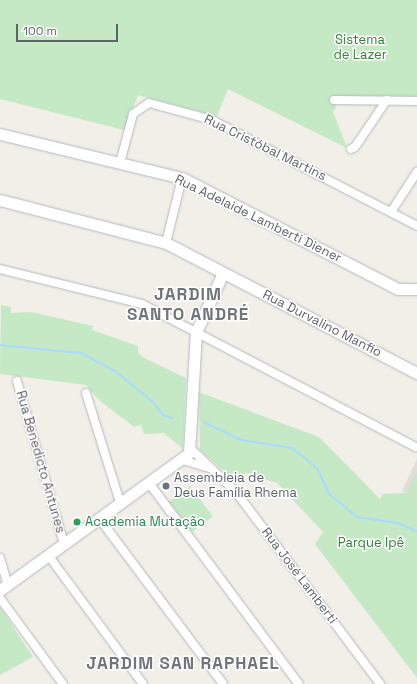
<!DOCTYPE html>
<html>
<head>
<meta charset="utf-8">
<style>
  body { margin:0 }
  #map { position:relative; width:417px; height:684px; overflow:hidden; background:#f1efe8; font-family:"Space Grotesk",sans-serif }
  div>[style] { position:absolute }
  .education>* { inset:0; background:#e1ded6 }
  .green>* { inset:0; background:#c5e8c5; transform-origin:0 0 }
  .stream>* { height:2px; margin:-1px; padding:0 1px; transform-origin:1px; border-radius:1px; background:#aadaff }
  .roads { filter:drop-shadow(0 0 1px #b5b8bc) drop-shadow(0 0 1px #b5b8bc) }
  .street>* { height:8px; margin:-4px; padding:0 4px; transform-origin:4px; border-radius:4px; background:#fff }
  .secondary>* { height:11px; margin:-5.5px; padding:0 5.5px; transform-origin:5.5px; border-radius:5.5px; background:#fff }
  .dots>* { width:11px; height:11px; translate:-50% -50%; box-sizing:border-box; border:2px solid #fff; border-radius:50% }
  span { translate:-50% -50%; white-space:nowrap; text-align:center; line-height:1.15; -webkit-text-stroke:3px #fff; paint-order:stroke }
  .park-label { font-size:13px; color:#348238 }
  .street-label { font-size:13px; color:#5f6368 }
  .worship-label { font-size:13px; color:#5b616d }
  .left { translate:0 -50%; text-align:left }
  .leisure-label { font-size:13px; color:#27864d }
  .district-label { font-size:17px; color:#70757a; font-weight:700; letter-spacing:1px }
  .scale { position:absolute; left:16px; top:24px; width:102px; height:18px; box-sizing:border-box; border:2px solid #5f6368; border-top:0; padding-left:5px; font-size:12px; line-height:14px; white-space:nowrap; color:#5f6368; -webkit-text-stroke:3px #fff; paint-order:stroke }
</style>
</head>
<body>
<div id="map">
  <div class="education">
    <i style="clip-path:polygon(417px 459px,417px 500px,402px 491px)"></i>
  </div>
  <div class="green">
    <i style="clip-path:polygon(0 0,417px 0,417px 96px,330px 96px,336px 107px,333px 112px,347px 148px,228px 89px,217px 116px,138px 95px,124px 130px,0 99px)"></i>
    <i style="clip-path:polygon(1px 305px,11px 307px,11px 313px,31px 312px,93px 326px,92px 330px,138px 346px,138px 353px,146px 359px,186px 378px,183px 449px,164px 433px,144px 434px,141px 425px,134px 427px,99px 400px,86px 385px,0 374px)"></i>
    <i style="clip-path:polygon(199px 392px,319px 437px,380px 499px,383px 494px,407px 493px,417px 499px,417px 678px,315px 544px,323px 532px,277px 483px,246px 473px,235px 481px,200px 450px)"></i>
    <i style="clip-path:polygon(417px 471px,417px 497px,407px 492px)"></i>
    <i style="left:190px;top:486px;width:38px;height:26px;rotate:53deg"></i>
    <i style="clip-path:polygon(0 607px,33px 657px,0 675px)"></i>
  </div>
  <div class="stream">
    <i style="left:0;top:345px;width:81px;rotate:5.6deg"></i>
    <i style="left:81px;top:353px;width:38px;rotate:28deg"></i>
    <i style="left:115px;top:371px;width:49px;rotate:39.2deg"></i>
    <i style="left:153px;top:402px;width:16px;rotate:52deg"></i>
    <i style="left:163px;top:415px;width:10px;rotate:17deg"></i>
    <i style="left:204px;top:422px;width:41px;rotate:25.9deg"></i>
    <i style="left:241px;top:440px;width:52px;rotate:8.9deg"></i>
    <i style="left:292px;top:448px;width:32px;rotate:39deg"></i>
    <i style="left:317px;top:468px;width:29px;rotate:65deg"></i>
    <i style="left:329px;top:494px;width:36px;rotate:39deg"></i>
    <i style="left:357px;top:517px;width:41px;rotate:8.3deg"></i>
    <i style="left:398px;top:523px;width:21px;rotate:23deg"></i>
  </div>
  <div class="roads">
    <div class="street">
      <i style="left:334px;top:100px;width:83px;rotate:0.7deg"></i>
      <i style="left:351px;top:149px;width:4px;rotate:-27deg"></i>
      <i style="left:355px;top:147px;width:57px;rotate:-55.8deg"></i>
      <i style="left:120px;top:163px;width:51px;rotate:-75.1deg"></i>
      <i style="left:133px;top:114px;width:19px;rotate:-35deg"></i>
      <i style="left:149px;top:103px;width:65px;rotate:15.1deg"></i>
      <i style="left:212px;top:120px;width:231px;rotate:27.3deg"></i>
      <i style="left:391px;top:212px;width:48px;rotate:-57deg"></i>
      <i style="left:166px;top:243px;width:67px;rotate:-76.2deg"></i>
      <i style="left:0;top:269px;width:146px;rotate:13.8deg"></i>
      <i style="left:142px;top:304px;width:309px;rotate:27.6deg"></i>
      <i style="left:17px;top:381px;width:170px;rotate:73.9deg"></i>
      <i style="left:86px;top:393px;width:114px;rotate:72.7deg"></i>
      <i style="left:190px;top:448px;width:64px;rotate:43.7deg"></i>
      <i style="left:236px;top:492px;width:240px;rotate:53.1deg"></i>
      <i style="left:183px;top:460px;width:30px;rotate:17deg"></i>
      <i style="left:149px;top:483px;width:251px;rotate:53.3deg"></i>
      <i style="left:99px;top:518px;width:207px;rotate:53.2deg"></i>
      <i style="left:48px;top:555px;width:160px;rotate:53.6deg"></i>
      <i style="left:0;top:558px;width:29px;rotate:74deg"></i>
      <i style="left:0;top:598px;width:107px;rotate:53.8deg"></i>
    </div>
    <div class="secondary">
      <i style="left:0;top:134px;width:187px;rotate:13.6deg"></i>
      <i style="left:182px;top:178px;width:243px;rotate:27.2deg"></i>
      <i style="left:398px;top:289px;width:19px"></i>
      <i style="left:0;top:200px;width:171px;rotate:14.5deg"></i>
      <i style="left:166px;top:243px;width:283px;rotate:27.4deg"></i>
      <i style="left:0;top:590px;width:233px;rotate:-35.9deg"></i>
      <i style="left:189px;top:453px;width:121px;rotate:-86.7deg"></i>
      <i style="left:196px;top:332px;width:65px;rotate:-65.4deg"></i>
    </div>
  </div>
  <div class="dots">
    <i style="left:166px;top:486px;background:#6b7280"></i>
    <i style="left:77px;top:522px;background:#2e9e5b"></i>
  </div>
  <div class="park-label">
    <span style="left:360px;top:48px">Sistema<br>de Lazer</span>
    <span style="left:371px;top:543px">Parque Ipê</span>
  </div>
  <div class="street-label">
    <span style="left:265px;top:148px;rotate:26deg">Rua Cristóbal Martins</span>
    <span style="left:258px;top:219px;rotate:26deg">Rua Adelaide Lamberti Diener</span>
    <span style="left:322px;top:324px;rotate:27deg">Rua Durvalino Manfio</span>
    <span style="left:40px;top:462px;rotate:74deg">Rua Benedicto Antunes</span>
    <span style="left:299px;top:576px;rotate:53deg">Rua José Lamberti</span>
  </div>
  <div class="worship-label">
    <span class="left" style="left:174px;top:486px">Assembleia de<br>Deus Família Rhema</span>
  </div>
  <div class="leisure-label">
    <span class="left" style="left:85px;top:522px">Academia Mutação</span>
  </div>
  <div class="district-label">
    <span style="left:188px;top:305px">JARDIM<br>SANTO ANDRÉ</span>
    <span style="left:183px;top:664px">JARDIM SAN RAPHAEL</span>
  </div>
  <div class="scale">100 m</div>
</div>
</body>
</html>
